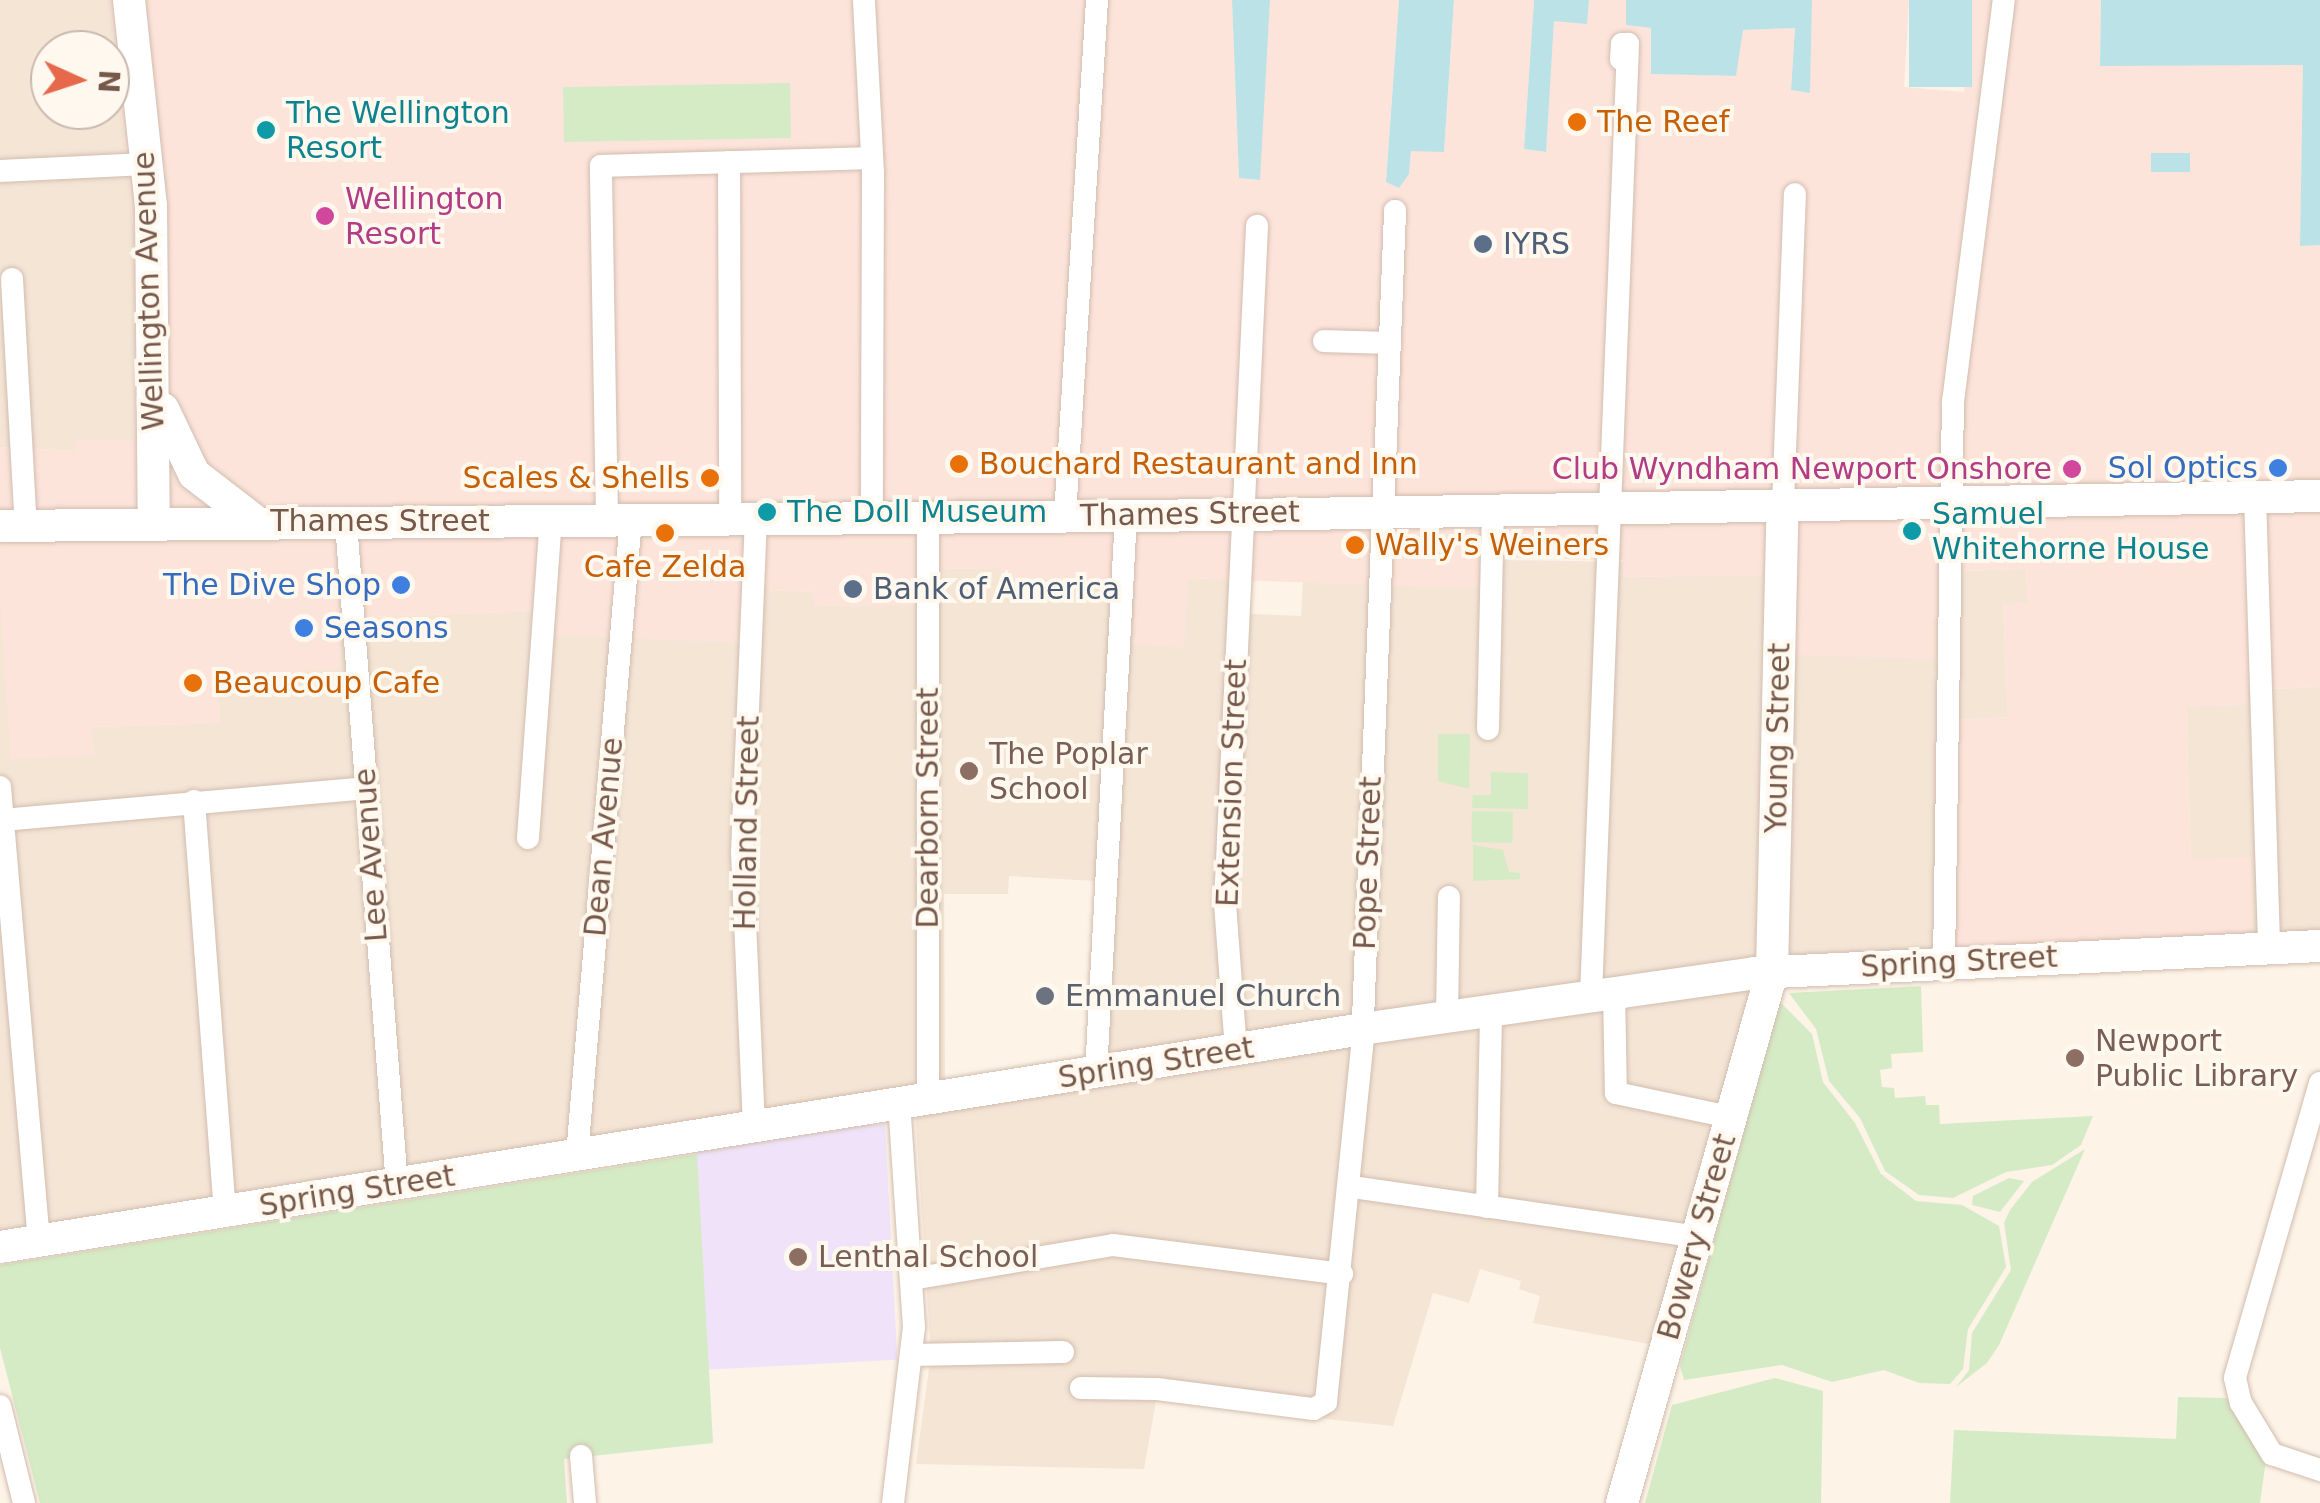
<!DOCTYPE html>
<html>
<head>
<meta charset="utf-8">
<style>
  body { margin:0 }
  #map { position:relative; width:2320px; height:1503px; overflow:hidden; background:#fdf3e7; font-family:"DejaVu Sans",sans-serif }
  div>[style] { position:absolute }
  .residential>* { inset:0; background:#f4e5d5 }
  .commercial>* { inset:0; background:#fde4db }
  .education>* { inset:0; background:#f0e3f9; transform-origin:0 0 }
  .green>* { inset:0; background:#d5ebc5; transform-origin:0 0 }
  .water>* { inset:0; background:#bbe2e7; transform-origin:0 0 }
  .roads { filter:drop-shadow(0 0 2px #d1bdaf) drop-shadow(0 0 2px #d1bdaf) }
  .street>* { height:22px; margin:-11px; padding:0 11px; transform-origin:11px; border-radius:11px; background:#fff }
  .secondary>* { height:32px; margin:-16px; padding:0 16px; transform-origin:16px; border-radius:16px; background:#fff }
  .dots>* { width:28px; height:28px; translate:-50% -50%; box-sizing:border-box; border:5px solid #fff8ee; border-radius:50% }
  span { translate:-50% -50%; white-space:nowrap; text-align:center; line-height:1.15; -webkit-text-stroke:8px #fff8ee; paint-order:stroke }
  .culture-label { font-size:30px; color:#0d838f }
  .left { translate:0 -50%; text-align:left }
  .food-label { font-size:30px; color:#c56008 }
  .right { translate:-100% -50%; text-align:right }
  .hotel-label { font-size:30px; color:#b23c85 }
  .service-label { font-size:30px; color:#4e5e75 }
  .street-label { font-size:30px; color:#77594b }
  .shop-label { font-size:30px; color:#366cbe }
  .education-label { font-size:30px; color:#785e54 }
  .worship-label { font-size:30px; color:#5b616d }
  .north { position:absolute; left:30px; top:30px; width:100px; height:100px; box-sizing:border-box; background:#fff8ee; border:2px solid #c9b8ad; border-radius:50%; rotate:93deg; font-size:28px; font-weight:700; line-height:40px; text-align:center; color:#77594b }
  .north::after { content:''; display:block; margin:auto; width:35px; height:45px; background:#e7694c; clip-path:polygon(50% 0,100% 100%,50% 72%,0 100%) }
</style>
</head>
<body>
<div id="map">
  <div class="residential">
    <i style="clip-path:polygon(evenodd,0 0,110px 0,134px 233px,134px 441px,76px 440px,76px 451px,0 447px,0 0,50px 50px,110px 50px,110px 110px,50px 110px,50px 50px)"></i>
    <i style="clip-path:polygon(1503px 560px,1624px 562px,1624px 577px,1799px 574px,1797px 655px,1958px 571px,2026px 569px,2028px 603px,2003px 605px,2008px 717px,1958px 720px,1952px 952px,1087px 1064px,1097px 881px,1009px 876px,1008px 894px,944px 894px,945px 1087px,0 1237px,0 602px,94px 755px,91px 727px,219px 723px,217px 675px,339px 618px,539px 611px,762px 643px,765px 590px,814px 592px,814px 606px,943px 604px,943px 569px,1000px 568px,1001px 577px,1136px 582px,1183px 648px,1187px 578px,1251px 580px,1250px 614px,1301px 616px,1303px 582px)"></i>
    <i style="clip-path:polygon(2320px 687px,2320px 933px,2253px 935px,2191px 860px,2186px 706px,2248px 705px,2248px 690px)"></i>
    <i style="clip-path:polygon(1751px 984px,1655px 1345px,1533px 1323px,1540px 1296px,1519px 1289px,1521px 1281px,1480px 1269px,1469px 1303px,1433px 1293px,1393px 1426px,1156px 1401px,1144px 1469px,916px 1464px,931px 1354px,915px 1109px)"></i>
  </div>
  <div class="commercial">
    <i style="clip-path:polygon(110px 0,1232px 0,1239px 178px,1259px 180px,1270px 0,1399px 0,1386px 181px,1409px 174px,1411px 151px,1444px 151px,1454px 0,1534px 0,1524px 149px,1545px 152px,1554px 20px,1586px 23px,1589px 0,1626px 0,1627px 25px,1651px 28px,1652px 74px,1735px 76px,1742px 30px,1795px 28px,1791px 90px,1809px 93px,1812px 0,1909px 0,1904px 87px,1964px 92px,1972px 0,2101px 0,2100px 65px,2304px 65px,2300px 245px,2320px 245px,2320px 687px,2248px 690px,2248px 705px,2186px 707px,2191px 859px,2251px 858px,2253px 935px,1952px 952px,1957px 720px,2008px 717px,2003px 604px,2028px 603px,2026px 569px,1958px 571px,1956px 660px,1796px 655px,1798px 575px,1623px 577px,1623px 560px,1504px 558px,1502px 590px,1188px 578px,1184px 648px,1133px 644px,1135px 582px,1000px 577px,999px 568px,943px 569px,943px 605px,814px 606px,813px 592px,765px 590px,762px 644px,554px 635px,539px 611px,339px 618px,341px 669px,217px 676px,219px 723px,92px 727px,94px 755px,11px 759px,0 604px,0 447px,75px 451px,76px 440px,134px 440px,134px 233px)"></i>
  </div>
  <div class="education">
    <i style="left:885px;top:1124px;width:236px;height:190px;rotate:87deg"></i>
  </div>
  <div class="green">
    <i style="left:790px;top:83px;width:55px;height:227px;rotate:89deg"></i>
    <i style="clip-path:polygon(1438px 734px,1470px 734px,1469px 789px,1438px 781px)"></i>
    <i style="clip-path:polygon(1491px 772px,1528px 773px,1528px 809px,1472px 808px,1473px 795px,1491px 795px)"></i>
    <i style="left:1472px;top:811px;width:41px;height:31px;rotate:1deg"></i>
    <i style="clip-path:polygon(1473px 845px,1503px 850px,1509px 872px,1520px 873px,1520px 879px,1473px 881px)"></i>
    <i style="clip-path:polygon(1921px 986px,1923px 1052px,1891px 1054px,1892px 1068px,1880px 1070px,1882px 1087px,1894px 1088px,1895px 1098px,1925px 1096px,1926px 1105px,1939px 1105px,1940px 1124px,2093px 1116px,2081px 1145px,2052px 1165px,2006px 1172px,1953px 1198px,1919px 1195px,1885px 1171px,1860px 1118px,1829px 1081px,1816px 1029px,1789px 993px)"></i>
    <i style="clip-path:polygon(1779px 1001px,1812px 1034px,1823px 1082px,1855px 1123px,1881px 1174px,1916px 1201px,1962px 1205px,1999px 1226px,2006px 1267px,1968px 1329px,1963px 1369px,1950px 1384px,1919px 1383px,1884px 1370px,1832px 1382px,1782px 1365px,1684px 1380px,1680px 1366px)"></i>
    <i style="clip-path:polygon(2085px 1149px,1999px 1345px,1987px 1363px,1956px 1387px,1969px 1370px,1972px 1333px,2011px 1270px,2004px 1223px,2010px 1210px,2032px 1182px)"></i>
    <i style="clip-path:polygon(697px 1154px,713px 1443px,564px 1459px,567px 1503px,40px 1503px,0 1348px,0 1265px)"></i>
    <i style="clip-path:polygon(2009px 1178px,2024px 1181px,2000px 1212px,1972px 1205px,1973px 1196px)"></i>
    <i style="clip-path:polygon(1775px 1378px,1823px 1391px,1821px 1503px,1645px 1503px,1672px 1405px)"></i>
    <i style="clip-path:polygon(2178px 1397px,2226px 1398px,2266px 1460px,2260px 1503px,1950px 1503px,1954px 1430px,2176px 1439px)"></i>
  </div>
  <div class="water">
    <i style="clip-path:polygon(1232px 0,1270px 0,1260px 180px,1239px 178px)"></i>
    <i style="clip-path:polygon(1399px 0,1454px 0,1444px 152px,1411px 151px,1409px 174px,1399px 188px,1386px 182px)"></i>
    <i style="clip-path:polygon(1534px 0,1589px 0,1587px 24px,1554px 21px,1546px 152px,1524px 149px)"></i>
    <i style="clip-path:polygon(1626px 0,1812px 0,1810px 93px,1791px 90px,1795px 28px,1743px 30px,1736px 76px,1651px 74px,1651px 28px,1626px 25px)"></i>
    <i style="left:1909px;top:0;width:63px;height:87px"></i>
    <i style="clip-path:polygon(2101px 0,2320px 0,2320px 245px,2300px 246px,2303px 65px,2100px 66px)"></i>
    <i style="left:2151px;top:153px;width:39px;height:19px"></i>
  </div>
  <div class="roads">
    <div class="street">
      <i style="left:864px;top:1px;width:172px;rotate:87deg"></i>
      <i style="left:873px;top:173px;width:344px;rotate:90.2deg"></i>
      <i style="left:729px;top:162px;width:356px;rotate:89.8deg"></i>
      <i style="left:0;top:171px;width:146px;rotate:-2.7deg"></i>
      <i style="left:12px;top:279px;width:247px;rotate:86.8deg"></i>
      <i style="left:1324px;top:341px;width:64px;rotate:1.8deg"></i>
      <i style="left:2255px;top:497px;width:452px;rotate:88.2deg"></i>
      <i style="left:1783px;top:504px;width:310px;rotate:-87.8deg"></i>
      <i style="left:1065px;top:516px;width:517px;rotate:-86.45deg"></i>
      <i style="left:607px;top:519px;width:353px;rotate:-91deg"></i>
      <i style="left:601px;top:166px;width:271px;rotate:-1.7deg"></i>
      <i style="left:346px;top:523px;width:665px;rotate:85.6deg"></i>
      <i style="left:1488px;top:729px;width:220px;rotate:-88.7deg"></i>
      <i style="left:0;top:787px;width:455px;rotate:85.1deg"></i>
      <i style="left:194px;top:801px;width:411px;rotate:85.7deg"></i>
      <i style="left:2px;top:820px;width:365px;rotate:-5deg"></i>
      <i style="left:528px;top:838px;width:319px;rotate:-85.9deg"></i>
      <i style="left:1944px;top:961px;width:559px;rotate:-89.08deg"></i>
      <i style="left:1953px;top:402px;width:405px;rotate:-82.8deg"></i>
      <i style="left:1614px;top:992px;width:101px;rotate:88.9deg"></i>
      <i style="left:1616px;top:1093px;width:116px;rotate:11.9deg"></i>
      <i style="left:1591px;top:996px;width:953px;rotate:-87.77deg"></i>
      <i style="left:1628px;top:44px;width:6px;rotate:180deg"></i>
      <i style="left:1622px;top:44px;width:15px;rotate:94deg"></i>
      <i style="left:1621px;top:59px;width:6px;rotate:-18deg"></i>
      <i style="left:1447px;top:1018px;width:121px;rotate:-89.1deg"></i>
      <i style="left:1236px;top:1050px;width:147px;rotate:-94.3deg"></i>
      <i style="left:1225px;top:903px;width:678px;rotate:-87.29deg"></i>
      <i style="left:1096px;top:1073px;width:558px;rotate:-86.92deg"></i>
      <i style="left:2320px;top:1083px;width:307px;rotate:106.1deg"></i>
      <i style="left:2235px;top:1378px;width:26px;rotate:77deg"></i>
      <i style="left:2241px;top:1403px;width:60px;rotate:58.7deg"></i>
      <i style="left:2272px;top:1454px;width:51px;rotate:18.4deg"></i>
      <i style="left:928px;top:1100px;width:583px;rotate:-90deg"></i>
      <i style="left:754px;top:1127px;width:275px;rotate:-92.5deg"></i>
      <i style="left:742px;top:852px;width:334px;rotate:-87.6deg"></i>
      <i style="left:577px;top:1155px;width:638px;rotate:-85.15deg"></i>
      <i style="left:1352px;top:1187px;width:349px;rotate:8.2deg"></i>
      <i style="left:1487px;top:1207px;width:196px;rotate:-88.8deg"></i>
      <i style="left:912px;top:1279px;width:204px;rotate:-9.6deg"></i>
      <i style="left:1113px;top:1245px;width:231px;rotate:7.2deg"></i>
      <i style="left:912px;top:1355px;width:151px;rotate:-1.1deg"></i>
      <i style="left:1081px;top:1388px;width:76px;rotate:0.8deg"></i>
      <i style="left:1157px;top:1389px;width:158px;rotate:7.3deg"></i>
      <i style="left:1314px;top:1409px;width:14px;rotate:-30deg"></i>
      <i style="left:1326px;top:1402px;width:359px;rotate:-84.2deg"></i>
      <i style="left:1362px;top:1045px;width:835px;rotate:-87.73deg"></i>
      <i style="left:0;top:1406px;width:100px;rotate:76.1deg"></i>
      <i style="left:581px;top:1456px;width:47px;rotate:85.1deg"></i>
      <i style="left:893px;top:1503px;width:177px;rotate:-83.2deg"></i>
      <i style="left:914px;top:1327px;width:224px;rotate:-93.8deg"></i>
    </div>
    <div class="secondary">
      <i style="left:129px;top:0;width:207px;rotate:83.9deg"></i>
      <i style="left:151px;top:206px;width:316px;rotate:89.5deg"></i>
      <i style="left:163px;top:409px;width:72px;rotate:64.5deg"></i>
      <i style="left:194px;top:474px;width:77px;rotate:37.6deg"></i>
      <i style="left:0;top:526px;width:1245px;rotate:-0.51deg"></i>
      <i style="left:1245px;top:515px;width:1075px;rotate:-1.01deg"></i>
      <i style="left:0;top:1247px;width:1379px;rotate:-9.09deg"></i>
      <i style="left:1362px;top:1029px;width:397px;rotate:-8.1deg"></i>
      <i style="left:1755px;top:973px;width:566px;rotate:-2.74deg"></i>
      <i style="left:1622px;top:1503px;width:552px;rotate:-74.23deg"></i>
      <i style="left:1772px;top:972px;width:468px;rotate:-88.7deg"></i>
    </div>
  </div>
  <div class="dots">
    <i style="left:1577px;top:122px;background:#e8710a"></i>
    <i style="left:266px;top:130px;background:#0f9aa8"></i>
    <i style="left:325px;top:216px;background:#d1479c"></i>
    <i style="left:1483px;top:244px;background:#5c6f8a"></i>
    <i style="left:959px;top:464px;background:#e8710a"></i>
    <i style="left:2278px;top:468px;background:#3f7fe0"></i>
    <i style="left:2072px;top:469px;background:#d1479c"></i>
    <i style="left:710px;top:478px;background:#e8710a"></i>
    <i style="left:767px;top:512px;background:#0f9aa8"></i>
    <i style="left:1912px;top:531px;background:#0f9aa8"></i>
    <i style="left:665px;top:533px;background:#e8710a"></i>
    <i style="left:1355px;top:545px;background:#e8710a"></i>
    <i style="left:401px;top:585px;background:#3f7fe0"></i>
    <i style="left:853px;top:589px;background:#5c6f8a"></i>
    <i style="left:304px;top:628px;background:#3f7fe0"></i>
    <i style="left:193px;top:683px;background:#e8710a"></i>
    <i style="left:969px;top:771px;background:#8d6e63"></i>
    <i style="left:1045px;top:996px;background:#6b7280"></i>
    <i style="left:2075px;top:1058px;background:#8d6e63"></i>
    <i style="left:798px;top:1257px;background:#8d6e63"></i>
  </div>
  <div class="culture-label">
    <span class="left" style="left:286px;top:130px">The Wellington<br>Resort</span>
    <span class="left" style="left:787px;top:512px">The Doll Museum</span>
    <span class="left" style="left:1932px;top:531px">Samuel<br>Whitehorne House</span>
  </div>
  <div class="food-label">
    <span class="left" style="left:1597px;top:122px">The Reef</span>
    <span class="left" style="left:979px;top:464px">Bouchard Restaurant and Inn</span>
    <span class="right" style="left:690px;top:478px">Scales &amp; Shells</span>
    <span class="left" style="left:1375px;top:545px">Wally's Weiners</span>
    <span style="left:665px;top:567px">Cafe Zelda</span>
    <span class="left" style="left:213px;top:683px">Beaucoup Cafe</span>
  </div>
  <div class="hotel-label">
    <span class="left" style="left:345px;top:216px">Wellington<br>Resort</span>
    <span class="right" style="left:2052px;top:469px">Club Wyndham Newport Onshore</span>
  </div>
  <div class="service-label">
    <span class="left" style="left:1503px;top:244px">IYRS</span>
    <span class="left" style="left:873px;top:589px">Bank of America</span>
  </div>
  <div class="street-label">
    <span style="left:149px;top:291px;rotate:-92deg">Wellington Avenue</span>
    <span style="left:1190px;top:514px;rotate:-1deg">Thames Street</span>
    <span style="left:380px;top:521px">Thames Street</span>
    <span style="left:1778px;top:738px;rotate:-89deg">Young Street</span>
    <span style="left:1232px;top:783px;rotate:-88deg">Extension Street</span>
    <span style="left:928px;top:808px;rotate:-90deg">Dearborn Street</span>
    <span style="left:747px;top:823px;rotate:-89deg">Holland Street</span>
    <span style="left:604px;top:837px;rotate:-85deg">Dean Avenue</span>
    <span style="left:371px;top:855px;rotate:-94deg">Lee Avenue</span>
    <span style="left:1368px;top:863px;rotate:-88deg">Pope Street</span>
    <span style="left:1959px;top:962px;rotate:-3deg">Spring Street</span>
    <span style="left:1156px;top:1063px;rotate:-9deg">Spring Street</span>
    <span style="left:357px;top:1191px;rotate:-9deg">Spring Street</span>
    <span style="left:1697px;top:1237px;rotate:-74deg">Bowery Street</span>
  </div>
  <div class="shop-label">
    <span class="right" style="left:2258px;top:468px">Sol Optics</span>
    <span class="right" style="left:381px;top:585px">The Dive Shop</span>
    <span class="left" style="left:324px;top:628px">Seasons</span>
  </div>
  <div class="education-label">
    <span class="left" style="left:989px;top:771px">The Poplar<br>School</span>
    <span class="left" style="left:2095px;top:1058px">Newport<br>Public Library</span>
    <span class="left" style="left:818px;top:1257px">Lenthal School</span>
  </div>
  <div class="worship-label">
    <span class="left" style="left:1065px;top:996px">Emmanuel Church</span>
  </div>
  <div class="north">N</div>
</div>
</body>
</html>
